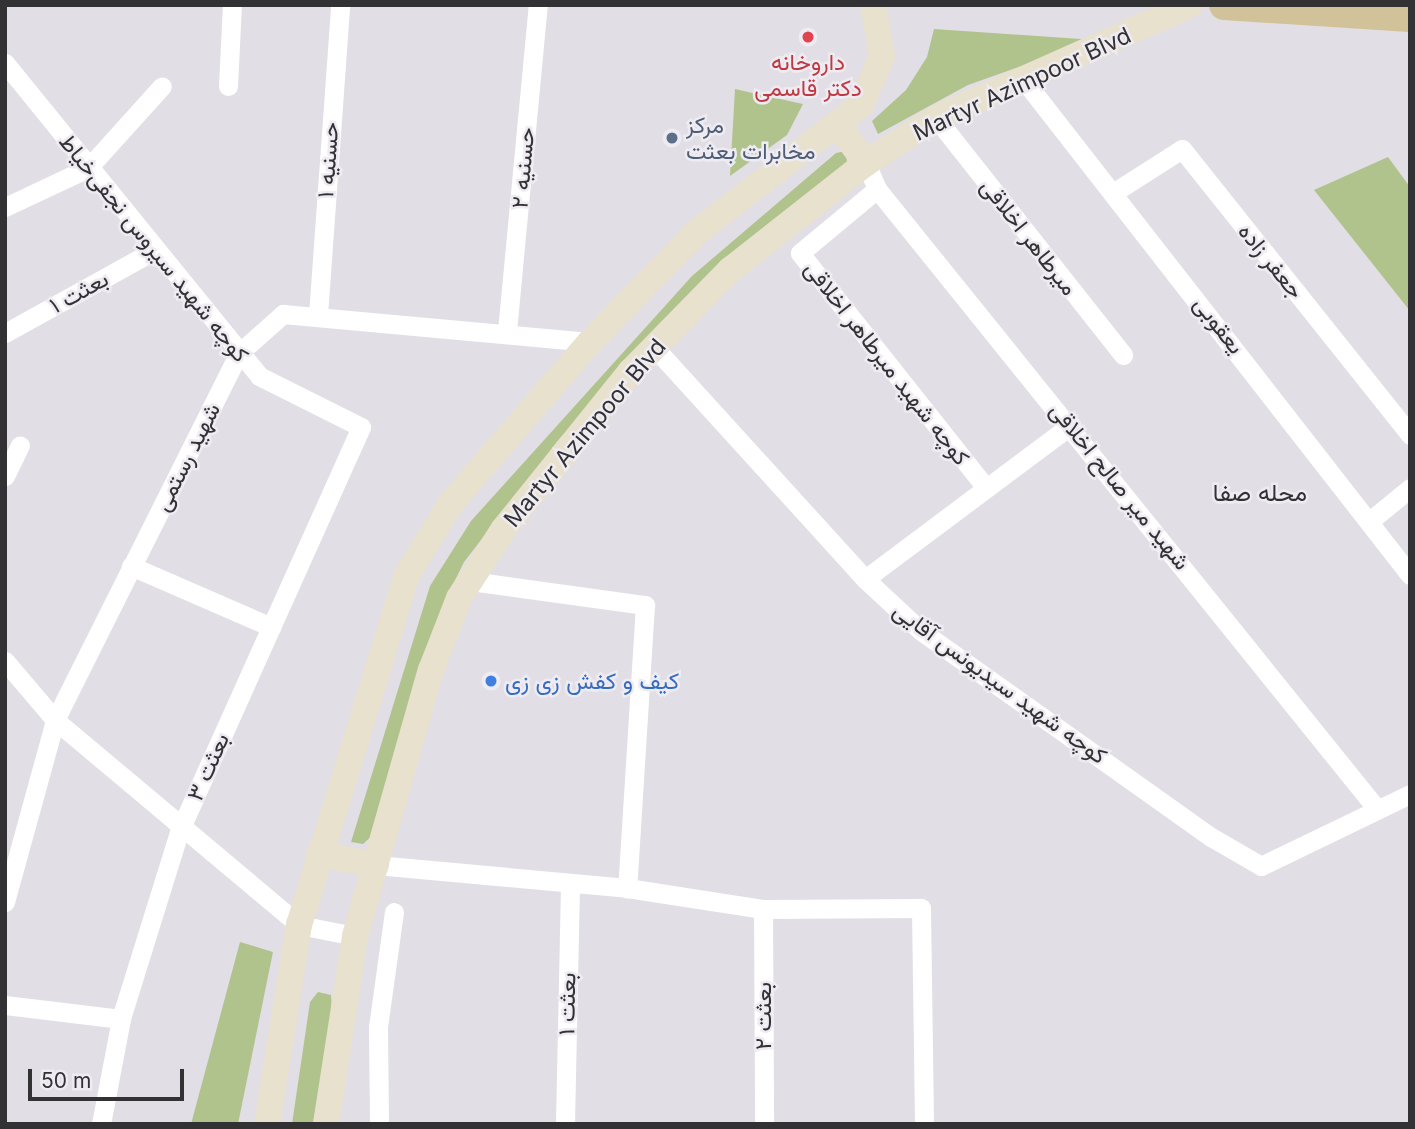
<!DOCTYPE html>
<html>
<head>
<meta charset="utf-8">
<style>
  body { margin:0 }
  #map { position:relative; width:1415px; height:1129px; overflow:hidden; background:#e2dee5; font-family:Inter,Vazirmatn,sans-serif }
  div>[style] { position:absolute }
  .green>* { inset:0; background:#b1c38c }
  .street>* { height:19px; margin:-9.5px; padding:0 9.5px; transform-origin:9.5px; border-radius:9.5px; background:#fff }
  .secondary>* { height:26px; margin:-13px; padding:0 13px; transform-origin:13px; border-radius:13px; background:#e8e1cd }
  .primary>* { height:30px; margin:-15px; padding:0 15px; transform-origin:15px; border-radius:15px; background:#d2c29a }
  .dots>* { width:19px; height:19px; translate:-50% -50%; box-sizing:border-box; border:4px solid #efebf2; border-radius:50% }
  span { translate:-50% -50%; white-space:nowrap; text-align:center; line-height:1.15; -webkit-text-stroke:5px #efebf2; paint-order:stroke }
  .health-label { font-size:23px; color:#be3a42 }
  .street-label { font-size:23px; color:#323133 }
  .service-label { font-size:23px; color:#4e5e75 }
  .left { translate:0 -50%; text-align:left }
  .shop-label { font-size:23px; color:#366cbe }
  .neighbourhood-label { font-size:24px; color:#323133 }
  .frame { position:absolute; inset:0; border:7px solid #323133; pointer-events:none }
  .scale { position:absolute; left:28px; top:1069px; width:156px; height:32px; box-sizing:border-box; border:4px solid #323133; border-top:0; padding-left:9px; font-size:21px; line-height:24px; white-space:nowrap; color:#323133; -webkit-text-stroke:5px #efebf2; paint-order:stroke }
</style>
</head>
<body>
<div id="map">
  <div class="green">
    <i style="clip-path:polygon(934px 29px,1095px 40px,968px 85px,878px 134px,872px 121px,906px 90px,927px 57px)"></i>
    <i style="clip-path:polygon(735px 89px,803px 104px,787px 135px,730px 176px)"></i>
    <i style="clip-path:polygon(846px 151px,847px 163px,560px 438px,464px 562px,444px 603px,375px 833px,363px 844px,351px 842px,430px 586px,471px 521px,692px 276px,836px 153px)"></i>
    <i style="clip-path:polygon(1388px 157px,1410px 187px,1410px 311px,1314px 190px)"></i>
    <i style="clip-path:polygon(240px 942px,273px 952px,238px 1124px,191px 1124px)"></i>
    <i style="clip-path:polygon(318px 992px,331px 995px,332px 1012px,313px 1124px,292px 1124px,310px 1002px)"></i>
  </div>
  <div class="street">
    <i style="left:5px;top:63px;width:403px;rotate:50.9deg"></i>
    <i style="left:259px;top:376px;width:114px;rotate:26.6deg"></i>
    <i style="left:361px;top:427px;width:441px;rotate:114.2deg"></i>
    <i style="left:180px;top:829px;width:199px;rotate:107.3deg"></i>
    <i style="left:121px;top:1019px;width:107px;rotate:100.8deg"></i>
    <i style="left:1023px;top:79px;width:629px;rotate:52.04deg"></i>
    <i style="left:228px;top:86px;width:81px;rotate:-87.2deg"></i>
    <i style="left:936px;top:118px;width:302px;rotate:51.7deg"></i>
    <i style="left:866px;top:163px;width:28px;rotate:67deg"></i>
    <i style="left:877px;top:189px;width:796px;rotate:51.12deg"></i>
    <i style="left:877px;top:189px;width:100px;rotate:140.3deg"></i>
    <i style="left:800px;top:253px;width:298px;rotate:51.6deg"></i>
    <i style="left:1116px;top:191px;width:78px;rotate:-32.5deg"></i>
    <i style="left:1182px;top:149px;width:366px;rotate:51.4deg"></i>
    <i style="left:5px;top:207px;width:92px;rotate:-25.2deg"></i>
    <i style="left:88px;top:168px;width:110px;rotate:-47.9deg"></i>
    <i style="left:318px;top:315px;width:311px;rotate:-85.9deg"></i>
    <i style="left:507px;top:331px;width:327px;rotate:-84.6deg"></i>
    <i style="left:5px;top:333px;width:169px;rotate:-29deg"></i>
    <i style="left:654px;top:347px;width:314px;rotate:47.7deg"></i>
    <i style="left:865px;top:579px;width:76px;rotate:42.9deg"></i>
    <i style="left:921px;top:631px;width:356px;rotate:35.4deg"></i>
    <i style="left:1211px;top:837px;width:58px;rotate:30.1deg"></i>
    <i style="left:1261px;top:866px;width:165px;rotate:-25.8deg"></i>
    <i style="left:5px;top:476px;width:34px;rotate:-64deg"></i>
    <i style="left:1371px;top:520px;width:50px;rotate:-39.4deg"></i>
    <i style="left:131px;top:566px;width:153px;rotate:23.5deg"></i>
    <i style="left:865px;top:579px;width:257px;rotate:-36.8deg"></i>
    <i style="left:471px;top:581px;width:176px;rotate:7.9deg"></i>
    <i style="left:645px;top:605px;width:284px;rotate:93.6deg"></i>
    <i style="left:5px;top:661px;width:77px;rotate:49.7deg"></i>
    <i style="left:55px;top:720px;width:319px;rotate:40deg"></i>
    <i style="left:299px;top:925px;width:57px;rotate:11.1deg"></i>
    <i style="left:376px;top:865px;width:252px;rotate:5.2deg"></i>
    <i style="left:627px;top:888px;width:138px;rotate:8.8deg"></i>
    <i style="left:763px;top:909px;width:158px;rotate:-0.4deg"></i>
    <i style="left:921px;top:908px;width:216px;rotate:89.2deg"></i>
    <i style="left:5px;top:902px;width:189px;rotate:-74.6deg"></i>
    <i style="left:55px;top:720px;width:411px;rotate:-63.4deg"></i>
    <i style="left:239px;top:353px;width:59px;rotate:-41.6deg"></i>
    <i style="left:283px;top:314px;width:308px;rotate:5.2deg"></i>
    <i style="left:763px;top:909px;width:215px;rotate:89.7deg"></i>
    <i style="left:5px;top:1005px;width:117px;rotate:6.9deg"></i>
    <i style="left:379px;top:1124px;width:97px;rotate:-90.6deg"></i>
    <i style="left:378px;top:1027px;width:116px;rotate:-82.1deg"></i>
    <i style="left:565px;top:1124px;width:239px;rotate:-88.8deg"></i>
  </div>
  <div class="secondary">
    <i style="left:837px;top:124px;width:49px;rotate:53.4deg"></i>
    <i style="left:319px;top:854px;width:58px;rotate:10.9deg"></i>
    <i style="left:267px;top:1124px;width:202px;rotate:-80.9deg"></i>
    <i style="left:299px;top:925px;width:366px;rotate:-72.9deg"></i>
    <i style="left:407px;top:575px;width:84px;rotate:-58.6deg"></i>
    <i style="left:451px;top:503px;width:213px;rotate:-49.2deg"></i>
    <i style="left:590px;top:342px;width:153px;rotate:-45.8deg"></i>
    <i style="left:697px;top:232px;width:207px;rotate:-37.8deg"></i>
    <i style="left:861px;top:105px;width:53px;rotate:-66.8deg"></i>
    <i style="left:882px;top:56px;width:52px;rotate:-100deg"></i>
    <i style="left:326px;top:1124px;width:190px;rotate:-81.2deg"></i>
    <i style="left:355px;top:936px;width:277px;rotate:-74.1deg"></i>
    <i style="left:431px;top:670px;width:77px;rotate:-68.7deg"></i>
    <i style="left:459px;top:598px;width:81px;rotate:-57.1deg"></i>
    <i style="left:503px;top:530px;width:203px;rotate:-51.2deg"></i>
    <i style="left:630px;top:372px;width:143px;rotate:-45.6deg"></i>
    <i style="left:730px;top:270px;width:173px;rotate:-38.2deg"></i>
    <i style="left:866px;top:163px;width:83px;rotate:-32.7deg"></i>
    <i style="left:936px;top:118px;width:278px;rotate:-24deg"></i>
  </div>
  <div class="primary">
    <i style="left:1224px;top:5px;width:186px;rotate:3.7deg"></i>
  </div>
  <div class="dots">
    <i style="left:808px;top:37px;background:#e0444e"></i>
    <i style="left:672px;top:138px;background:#5c6f8a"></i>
    <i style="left:491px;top:681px;background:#3f7fe0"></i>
  </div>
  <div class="health-label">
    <span style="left:808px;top:75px">داروخانه<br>دکتر قاسمی</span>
  </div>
  <div class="street-label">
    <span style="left:1022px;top:84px;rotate:-25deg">Martyr Azimpoor Blvd</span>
    <span style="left:328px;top:160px;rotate:-86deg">حسنیه ۱</span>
    <span style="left:523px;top:168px;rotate:-85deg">حسنیه ۲</span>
    <span style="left:1029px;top:237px;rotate:52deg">میرطاهر اخلاقی</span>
    <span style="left:154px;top:248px;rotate:51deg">کوچه شهید سیروس نجفی‌خیاط</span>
    <span style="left:1271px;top:261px;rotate:51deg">جعفر زاده</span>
    <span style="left:79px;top:292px;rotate:-29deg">بعثت ۱</span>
    <span style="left:1219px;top:325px;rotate:52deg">یعقوبی</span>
    <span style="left:887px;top:363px;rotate:52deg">کوچه شهید میرطاهر اخلاقی</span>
    <span style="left:585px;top:433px;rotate:-50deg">Martyr Azimpoor Blvd</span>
    <span style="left:187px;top:457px;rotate:-63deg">شهید رستمی</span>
    <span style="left:1120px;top:486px;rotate:51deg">شهید میر صالح اخلاقی</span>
    <span style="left:1000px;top:683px;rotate:36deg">کوچه شهید سیدیونس آقایی</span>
    <span style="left:208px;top:767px;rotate:-66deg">بعثت ۳</span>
    <span style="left:567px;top:1004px;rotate:-89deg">بعثت ۱</span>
    <span style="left:763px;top:1016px;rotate:-90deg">بعثت ۲</span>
  </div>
  <div class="service-label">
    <span class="left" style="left:686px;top:138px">مرکز<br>مخابرات بعثت</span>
  </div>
  <div class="shop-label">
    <span class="left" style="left:505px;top:681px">کیف و کفش زی زی</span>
  </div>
  <div class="neighbourhood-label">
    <span style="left:1260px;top:493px">محله صفا</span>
  </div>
  <div class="frame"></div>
  <div class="scale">50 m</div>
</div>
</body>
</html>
